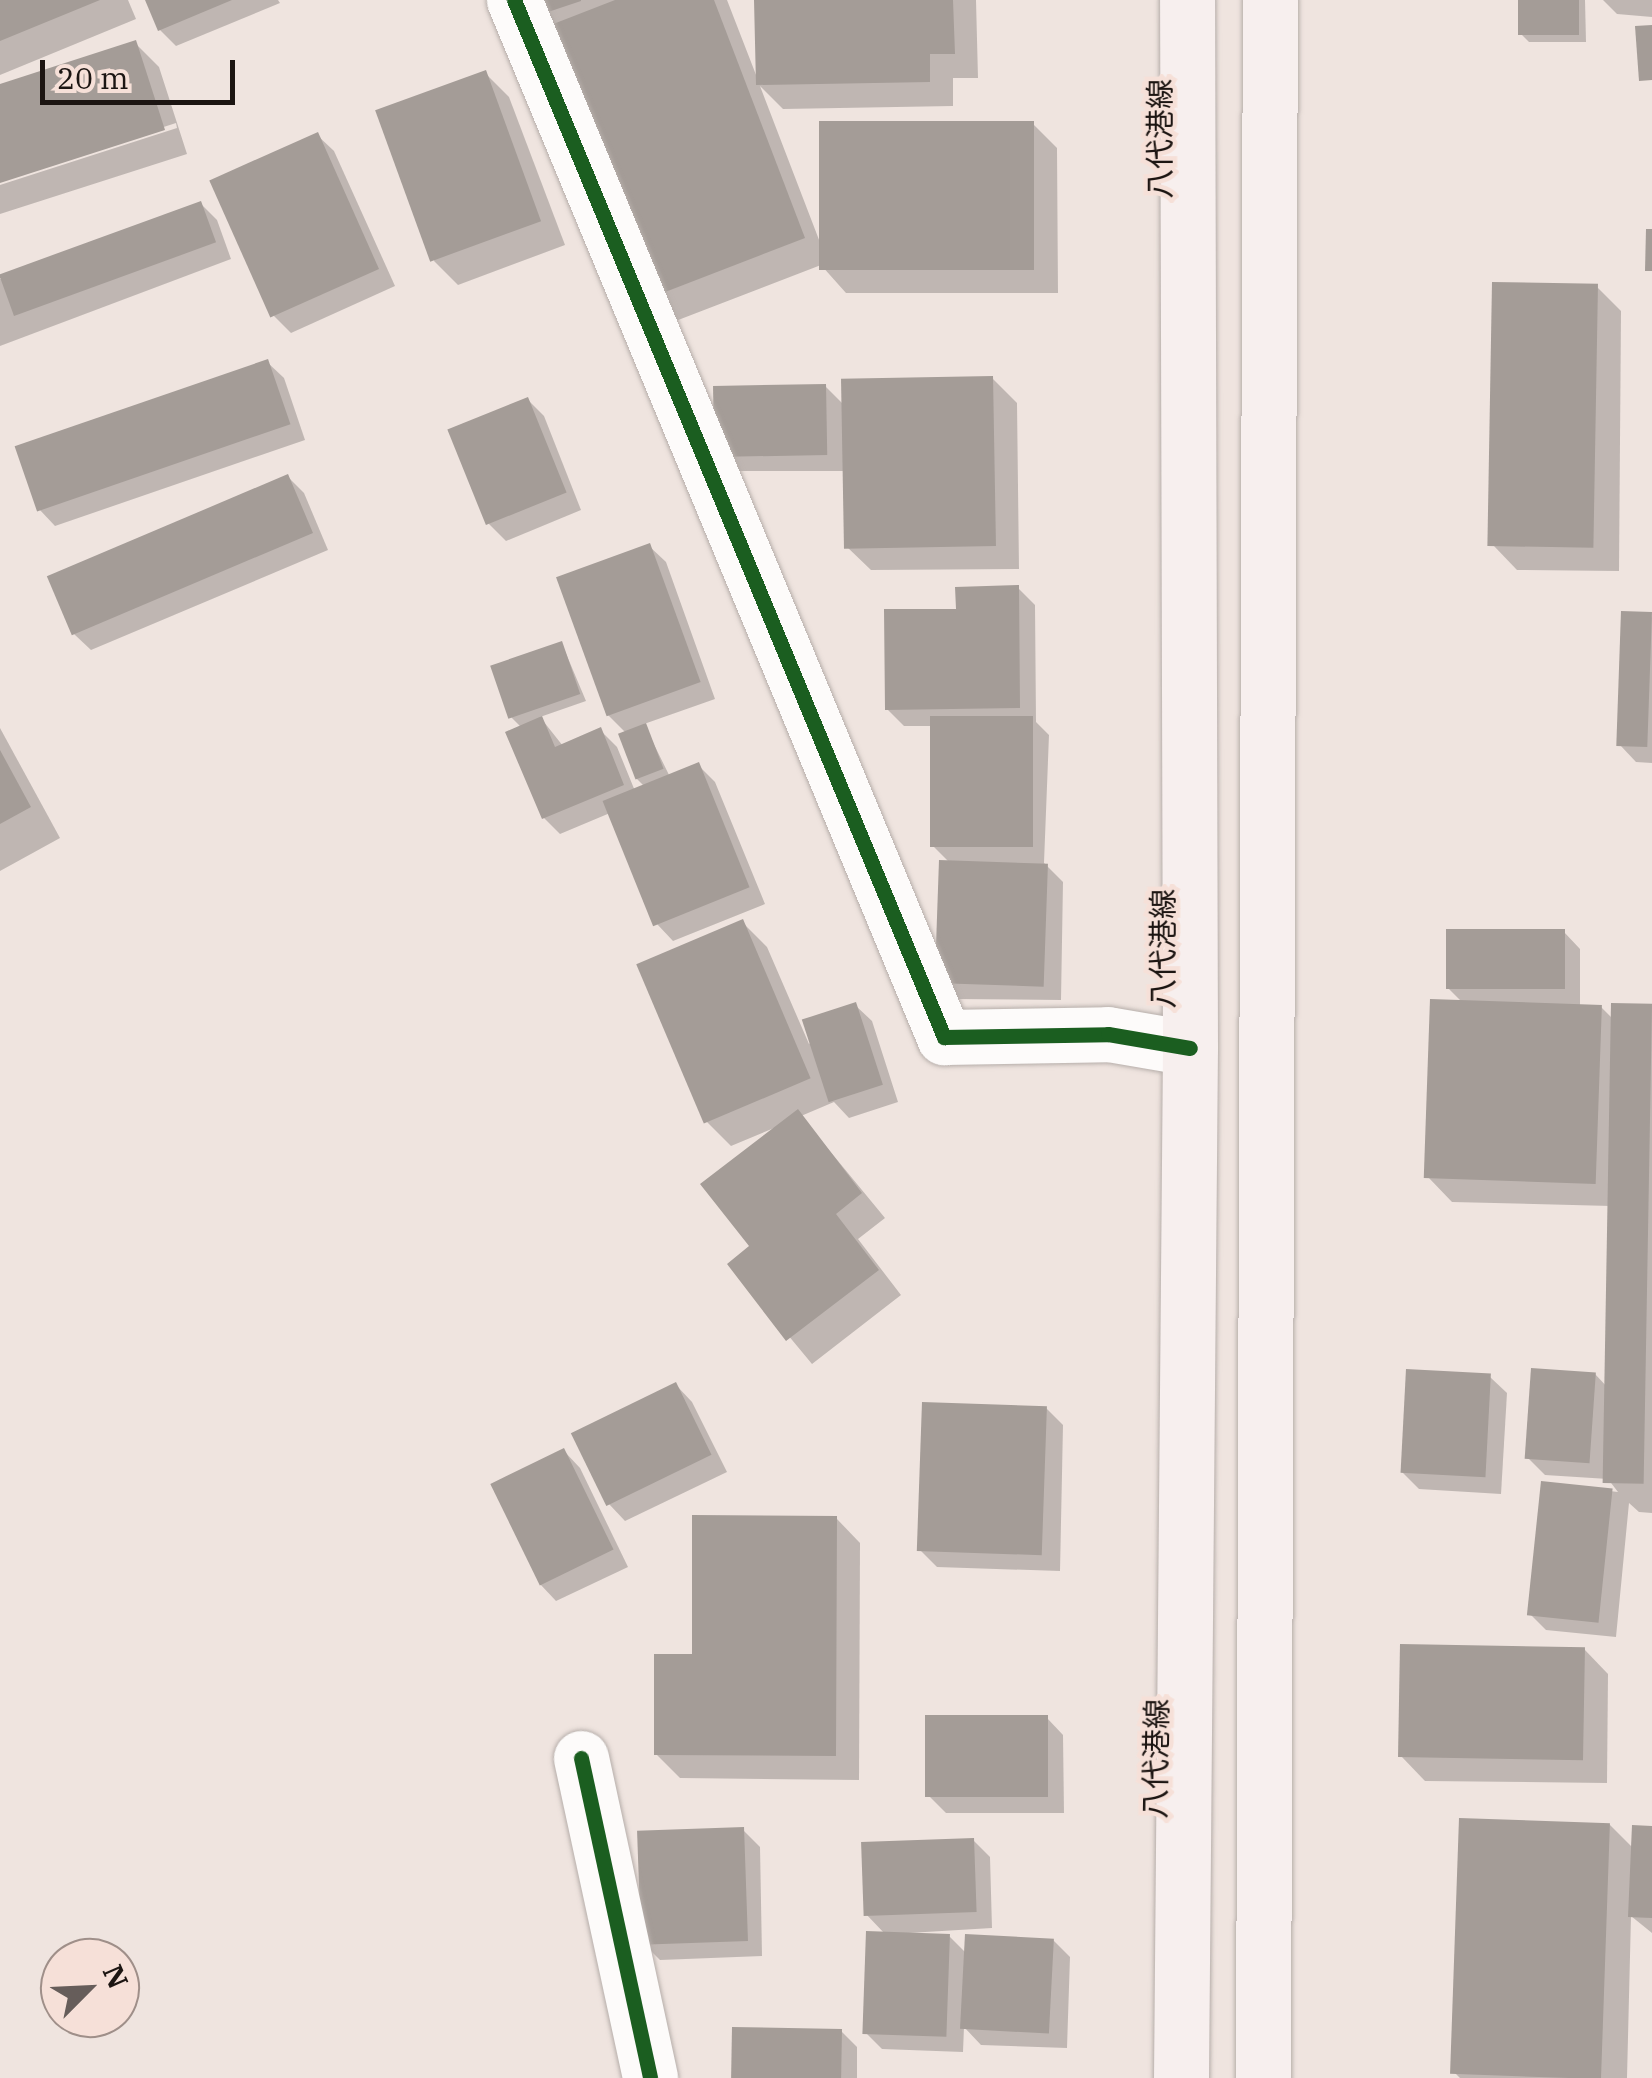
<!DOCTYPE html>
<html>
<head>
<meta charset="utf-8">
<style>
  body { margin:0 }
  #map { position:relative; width:1652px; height:2078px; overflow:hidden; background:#efe4df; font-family:"IBM Plex Serif","Noto Sans JP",serif }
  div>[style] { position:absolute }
  .shadow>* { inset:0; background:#0003 }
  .building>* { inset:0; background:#a49c97; transform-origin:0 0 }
  .roads { filter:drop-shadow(0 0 2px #b6aeaa) drop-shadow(0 0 2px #b6aeaa) }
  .minor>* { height:55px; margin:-27.5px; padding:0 27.5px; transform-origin:27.5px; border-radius:27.5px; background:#fdfbfa }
  .major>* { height:55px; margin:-27.5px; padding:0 27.5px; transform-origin:27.5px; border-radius:27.5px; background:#f7efee }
  .cycleway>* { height:15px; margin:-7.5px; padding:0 7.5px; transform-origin:7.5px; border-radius:7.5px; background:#1b5e20 }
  span { translate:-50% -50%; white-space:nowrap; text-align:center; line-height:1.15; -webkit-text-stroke:9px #f6e0d8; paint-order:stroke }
  .street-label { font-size:30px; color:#1c1512 }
  .north { position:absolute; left:40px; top:1938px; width:100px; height:100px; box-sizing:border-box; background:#f6e0d8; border:2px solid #9f8f89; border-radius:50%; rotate:66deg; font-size:28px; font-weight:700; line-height:40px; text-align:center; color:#1c1512 }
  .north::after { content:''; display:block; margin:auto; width:35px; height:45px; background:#665d5a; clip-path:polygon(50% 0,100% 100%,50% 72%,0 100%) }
  .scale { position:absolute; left:40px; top:60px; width:195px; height:45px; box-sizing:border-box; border:5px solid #1c1512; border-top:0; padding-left:12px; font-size:30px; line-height:35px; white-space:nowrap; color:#1c1512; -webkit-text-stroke:8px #f6e0d8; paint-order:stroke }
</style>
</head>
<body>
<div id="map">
  <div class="shadow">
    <i style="clip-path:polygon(0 0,128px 0,136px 19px,0 75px)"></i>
    <i style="clip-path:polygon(147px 0,278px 0,280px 3px,176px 46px,160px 30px)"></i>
    <i style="clip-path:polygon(524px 0,727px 0,758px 80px,757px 0,976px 0,978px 78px,953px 78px,953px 106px,783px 109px,760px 86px,821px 245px,1033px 124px,1057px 148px,1058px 293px,846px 293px,821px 265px,673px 322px)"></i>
    <i style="clip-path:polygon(1521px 0,1585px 0,1586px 42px,1529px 42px,1521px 34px)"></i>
    <i style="clip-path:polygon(1603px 0,1652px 0,1652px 17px,1617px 14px)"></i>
    <i style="clip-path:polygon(135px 43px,159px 67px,187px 154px,0 214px,0 185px,177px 128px,176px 123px,0 180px,0 87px)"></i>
    <i style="clip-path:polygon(485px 73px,509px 97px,565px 245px,458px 285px,434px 261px)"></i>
    <i style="clip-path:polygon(317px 135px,334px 151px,395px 286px,291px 333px,274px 316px)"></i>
    <i style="clip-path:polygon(201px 204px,217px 220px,231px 259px,0 346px,0 279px)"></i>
    <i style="clip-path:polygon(1597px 287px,1621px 311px,1619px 571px,1517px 570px,1493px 545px)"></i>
    <i style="clip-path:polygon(267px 362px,284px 378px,305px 440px,55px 526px,39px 509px)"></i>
    <i style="clip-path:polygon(992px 378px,1017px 403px,1019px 569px,871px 570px,846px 546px,845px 471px,732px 471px,716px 454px,825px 386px,844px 405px)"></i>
    <i style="clip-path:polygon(528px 400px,544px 416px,581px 510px,506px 541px,489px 524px)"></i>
    <i style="clip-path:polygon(288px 477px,304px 493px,328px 550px,91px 650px,74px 634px)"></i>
    <i style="clip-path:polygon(649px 546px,666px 562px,715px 699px,644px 724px,670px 777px,698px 765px,715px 782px,765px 904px,673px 941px,657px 924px,610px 813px,560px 834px,544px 818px,522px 728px,511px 717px,562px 644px,586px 701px,540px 717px,563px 746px,600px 730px,617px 747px,635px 791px,645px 787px,637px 779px,627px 734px,608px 715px)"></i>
    <i style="clip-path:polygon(1018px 588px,1035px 605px,1036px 722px,1049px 735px,1044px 863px,1063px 882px,1061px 1000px,955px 999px,939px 982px,950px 863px,933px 846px,932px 726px,904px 726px,887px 709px,958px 611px)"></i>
    <i style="clip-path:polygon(1652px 614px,1652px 763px,1636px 762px,1620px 745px)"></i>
    <i style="clip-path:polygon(0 728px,60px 838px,0 871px)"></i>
    <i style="clip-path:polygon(742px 922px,767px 947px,809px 1044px,855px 1005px,872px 1021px,898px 1102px,849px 1118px,834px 1102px,801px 1116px,885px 1218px,858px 1239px,901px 1295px,812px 1364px,730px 1265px,752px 1247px,774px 1128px,731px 1146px,707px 1122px)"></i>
    <i style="clip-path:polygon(1564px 932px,1580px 949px,1580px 1006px,1601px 1007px,1613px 1019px,1652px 1006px,1652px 1513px,1639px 1512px,1629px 1503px,1616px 1637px,1546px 1630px,1530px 1614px,1543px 1483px,1618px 1492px,1608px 1479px,1545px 1475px,1528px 1458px,1595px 1374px,1609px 1389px,1611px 1206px,1452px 1202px,1428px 1177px,1463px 1003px,1448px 988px)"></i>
    <i style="clip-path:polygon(1490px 1377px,1507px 1393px,1501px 1494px,1419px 1489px,1402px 1472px)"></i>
    <i style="clip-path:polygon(676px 1385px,692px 1402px,727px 1472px,625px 1521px,609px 1504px)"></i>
    <i style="clip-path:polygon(1046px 1408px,1063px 1425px,1060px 1571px,937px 1567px,920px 1550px)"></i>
    <i style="clip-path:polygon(564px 1451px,580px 1468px,628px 1567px,556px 1601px,540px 1584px)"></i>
    <i style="clip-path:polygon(836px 1518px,860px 1543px,859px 1780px,680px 1778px,656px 1754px,694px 1656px)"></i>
    <i style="clip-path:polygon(1584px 1649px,1608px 1674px,1607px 1783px,1425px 1781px,1401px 1756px)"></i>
    <i style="clip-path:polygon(1047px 1718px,1063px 1735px,1064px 1813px,946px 1813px,929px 1796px)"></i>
    <i style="clip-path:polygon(1609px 1824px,1634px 1849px,1652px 1828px,1652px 1933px,1631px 1916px,1627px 2078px,1460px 2078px,1455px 2073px)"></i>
    <i style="clip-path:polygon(743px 1830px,760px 1847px,762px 1956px,660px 1960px,643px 1943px)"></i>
    <i style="clip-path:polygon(973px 1840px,990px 1857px,992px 1928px,892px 1934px,949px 1936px,967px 1954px,1053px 1940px,1070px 1957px,1067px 2048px,981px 2045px,964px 2027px,963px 2052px,882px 2049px,866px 2033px,885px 1934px,865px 1913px)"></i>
    <i style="clip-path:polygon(841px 2031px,857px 2047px,857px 2078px,734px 2078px)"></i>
  </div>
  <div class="building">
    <i style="clip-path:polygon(0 0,100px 0,0 41px)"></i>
    <i style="clip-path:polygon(145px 0,232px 0,158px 31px)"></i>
    <i style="clip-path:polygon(521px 0,581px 0,581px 1px,527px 19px)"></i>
    <i style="clip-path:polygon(615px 0,714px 0,805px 238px,647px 299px,543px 28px)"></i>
    <i style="clip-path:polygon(754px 0,953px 0,955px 54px,930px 54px,930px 82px,756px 85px)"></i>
    <i style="left:1518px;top:0;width:61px;height:35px"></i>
    <i style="clip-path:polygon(1652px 25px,1652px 80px,1639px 81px,1635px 26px)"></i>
    <i style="clip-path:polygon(136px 40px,165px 130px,0 183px,0 84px)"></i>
    <i style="left:486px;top:70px;width:161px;height:118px;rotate:70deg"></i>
    <i style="left:1034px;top:121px;width:149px;height:215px;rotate:90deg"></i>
    <i style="left:318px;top:132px;width:150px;height:119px;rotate:66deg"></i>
    <i style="left:201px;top:201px;width:44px;height:215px;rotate:70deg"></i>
    <i style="clip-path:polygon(1646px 229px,1652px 229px,1652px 271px,1645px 271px)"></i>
    <i style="left:1492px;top:282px;width:106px;height:264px;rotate:1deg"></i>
    <i style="left:268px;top:359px;width:69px;height:268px;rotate:71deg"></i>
    <i style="left:993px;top:376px;width:170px;height:152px;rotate:89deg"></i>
    <i style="left:826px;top:384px;width:71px;height:113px;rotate:89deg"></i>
    <i style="left:528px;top:397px;width:103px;height:87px;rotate:68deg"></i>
    <i style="left:288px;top:474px;width:64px;height:262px;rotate:67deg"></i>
    <i style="left:650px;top:543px;width:148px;height:100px;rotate:70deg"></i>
    <i style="clip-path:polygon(1019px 585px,1020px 708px,885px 710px,884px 609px,956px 609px,955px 587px)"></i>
    <i style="left:1621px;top:611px;width:31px;height:135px;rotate:2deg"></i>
    <i style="left:562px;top:641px;width:56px;height:76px;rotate:71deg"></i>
    <i style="clip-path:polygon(542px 716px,555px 747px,601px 727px,624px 785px,542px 819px,505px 732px)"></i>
    <i style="left:930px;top:716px;width:103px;height:131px"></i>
    <i style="left:646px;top:723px;width:49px;height:30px;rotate:69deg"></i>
    <i style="clip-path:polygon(0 750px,31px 807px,0 824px)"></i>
    <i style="left:699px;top:762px;width:135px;height:104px;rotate:68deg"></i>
    <i style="left:939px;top:860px;width:109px;height:123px;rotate:2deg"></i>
    <i style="left:743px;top:919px;width:173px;height:116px;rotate:67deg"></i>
    <i style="left:1446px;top:929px;width:119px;height:60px"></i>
    <i style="left:1430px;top:999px;width:172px;height:179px;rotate:2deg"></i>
    <i style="left:856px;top:1002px;width:87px;height:57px;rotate:72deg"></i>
    <i style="left:1611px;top:1003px;width:41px;height:480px;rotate:1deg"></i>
    <i style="clip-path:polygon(798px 1109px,862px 1193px,836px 1214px,879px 1270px,786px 1341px,727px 1264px,749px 1246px,700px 1184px)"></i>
    <i style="left:1531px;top:1368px;width:65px;height:91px;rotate:4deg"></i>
    <i style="left:1406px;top:1369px;width:85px;height:104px;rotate:3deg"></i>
    <i style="left:676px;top:1382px;width:81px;height:117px;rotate:64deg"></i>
    <i style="left:922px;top:1402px;width:125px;height:149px;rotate:2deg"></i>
    <i style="left:564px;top:1448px;width:113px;height:82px;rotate:64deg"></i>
    <i style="left:1541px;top:1481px;width:72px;height:135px;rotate:6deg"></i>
    <i style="clip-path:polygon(692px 1515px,837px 1516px,836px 1756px,654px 1755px,654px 1654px,692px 1654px)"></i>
    <i style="left:1400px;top:1644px;width:185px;height:113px;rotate:1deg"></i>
    <i style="left:925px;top:1715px;width:123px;height:82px"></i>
    <i style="left:1459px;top:1818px;width:151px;height:256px;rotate:2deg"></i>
    <i style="clip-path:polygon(1632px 1825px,1652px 1826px,1652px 1918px,1628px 1917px)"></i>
    <i style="left:744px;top:1827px;width:114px;height:107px;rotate:88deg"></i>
    <i style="left:974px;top:1838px;width:74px;height:113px;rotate:88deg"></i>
    <i style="left:866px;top:1931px;width:84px;height:103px;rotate:2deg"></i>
    <i style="left:965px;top:1934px;width:89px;height:95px;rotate:3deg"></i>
    <i style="left:732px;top:2027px;width:110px;height:51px;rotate:1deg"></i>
  </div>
  <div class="roads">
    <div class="minor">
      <i style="left:514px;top:0;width:1123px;rotate:67.48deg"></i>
      <i style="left:944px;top:1037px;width:164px;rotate:-1deg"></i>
      <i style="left:1108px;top:1034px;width:83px;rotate:9.7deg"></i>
      <i style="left:581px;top:1758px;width:327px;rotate:77.8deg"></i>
    </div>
    <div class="major">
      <i style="left:1181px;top:2078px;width:1030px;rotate:-89.5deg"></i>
      <i style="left:1190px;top:1048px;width:1048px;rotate:-90.16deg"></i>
      <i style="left:1263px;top:2078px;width:2078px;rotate:-89.81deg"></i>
    </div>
  </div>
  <div class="cycleway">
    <i style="left:514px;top:0;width:1123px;rotate:67.48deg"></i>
    <i style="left:944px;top:1037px;width:164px;rotate:-1deg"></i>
    <i style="left:1108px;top:1034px;width:83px;rotate:9.7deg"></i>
    <i style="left:581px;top:1758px;width:327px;rotate:77.8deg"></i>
  </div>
  <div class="street-label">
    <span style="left:1160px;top:139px;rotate:-90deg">八代港線</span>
    <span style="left:1163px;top:949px;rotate:-90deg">八代港線</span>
    <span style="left:1156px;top:1759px;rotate:-89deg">八代港線</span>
  </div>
  <div class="north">N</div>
  <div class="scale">20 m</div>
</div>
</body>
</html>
